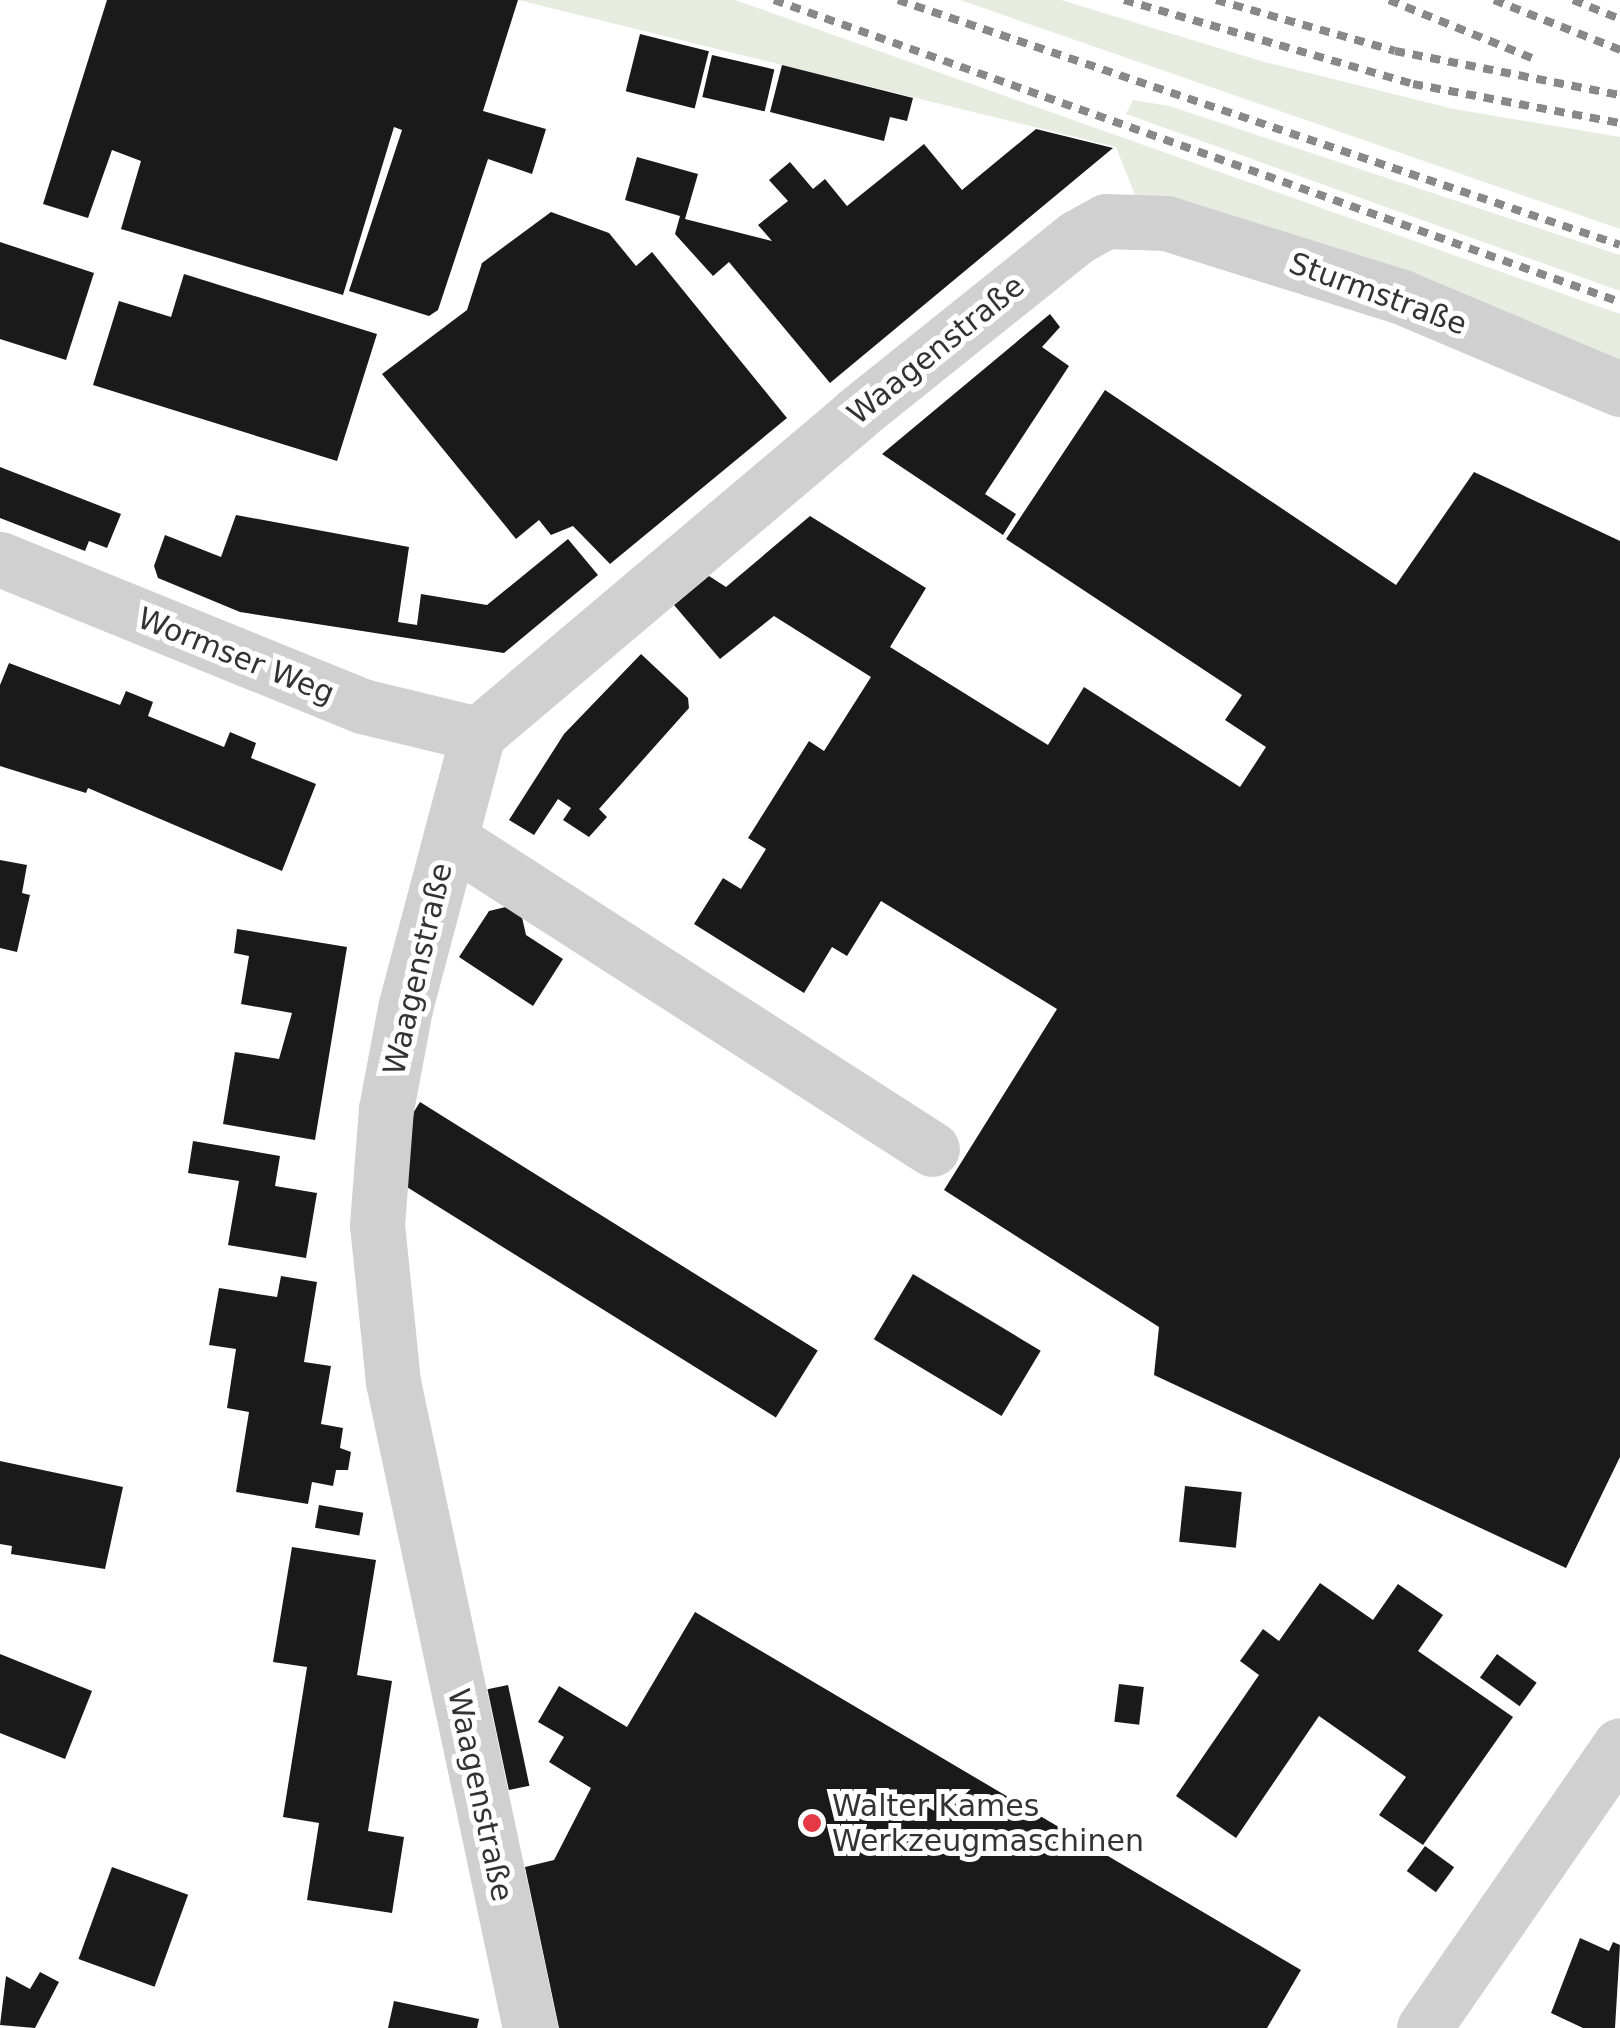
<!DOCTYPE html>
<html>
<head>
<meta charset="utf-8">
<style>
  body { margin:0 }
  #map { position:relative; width:1620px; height:2028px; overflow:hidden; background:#fff; font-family:"DejaVu Sans",sans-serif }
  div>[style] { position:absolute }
  .green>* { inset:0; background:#e6ecdf }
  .building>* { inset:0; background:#1a1a1a; transform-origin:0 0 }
  .minor>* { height:55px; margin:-27.5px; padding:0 27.5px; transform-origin:27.5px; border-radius:27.5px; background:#d0d0d0 }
  .rail>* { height:8px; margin-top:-4px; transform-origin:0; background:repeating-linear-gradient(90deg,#888 0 10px,transparent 0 18px) }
  .dots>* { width:28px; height:28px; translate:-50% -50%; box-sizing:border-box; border:5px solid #fff; border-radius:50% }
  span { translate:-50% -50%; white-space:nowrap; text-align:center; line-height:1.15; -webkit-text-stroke:10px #fff; paint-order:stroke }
  .street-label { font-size:30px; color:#333 }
  .poi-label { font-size:30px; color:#333 }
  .left { translate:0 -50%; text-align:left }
</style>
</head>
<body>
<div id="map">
  <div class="green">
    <i style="clip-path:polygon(518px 0,735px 0,1620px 314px,1620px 370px,1135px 195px,1116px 147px)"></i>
    <i style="clip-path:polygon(960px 0,1061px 0,1261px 61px,1454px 109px,1620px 137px,1620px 229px)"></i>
    <i style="clip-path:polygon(1133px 100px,1169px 106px,1620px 255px,1620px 291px,1126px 114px)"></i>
  </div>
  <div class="building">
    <i style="clip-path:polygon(107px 0,518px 0,483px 111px,546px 129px,532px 174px,488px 159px,438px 310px,429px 316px,349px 291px,402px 130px,394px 127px,343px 295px,121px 229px,141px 161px,112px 150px,88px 218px,43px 204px)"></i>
    <i style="left:640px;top:34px;width:71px;height:59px;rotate:14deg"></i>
    <i style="left:712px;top:55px;width:64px;height:43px;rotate:13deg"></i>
    <i style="clip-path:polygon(782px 65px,913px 98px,907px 121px,890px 117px,884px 141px,770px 112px)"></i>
    <i style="clip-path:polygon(1036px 129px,1113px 148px,830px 383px,729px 262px,713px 276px,675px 234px,680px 216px,625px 200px,637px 157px,698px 174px,685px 219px,772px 241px,758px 225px,788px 201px,769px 180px,790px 162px,813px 189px,825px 179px,847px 206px,924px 144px,962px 190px)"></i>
    <i style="clip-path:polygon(551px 212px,609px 233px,636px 266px,652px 252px,787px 418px,610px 564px,573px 526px,551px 535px,539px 520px,516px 539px,382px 374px,467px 310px,482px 263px)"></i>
    <i style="clip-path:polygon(0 242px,94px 273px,66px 360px,0 339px)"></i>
    <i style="clip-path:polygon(184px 274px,377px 334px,337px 461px,93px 385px,119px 301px,171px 317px)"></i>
    <i style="clip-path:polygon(1050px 314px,1060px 327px,1042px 347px,1069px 366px,985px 494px,1016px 514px,1003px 535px,882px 454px)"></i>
    <i style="clip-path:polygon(1105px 390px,1396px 585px,1474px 472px,1620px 541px,1620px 1457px,1566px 1568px,1154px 1375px,1159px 1327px,944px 1190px,1057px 1009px,881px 901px,847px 956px,832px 947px,804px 993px,694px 924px,723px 878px,741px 889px,766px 849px,748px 838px,809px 741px,824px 751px,871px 677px,774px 616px,720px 659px,674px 605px,709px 576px,726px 587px,810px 516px,926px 588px,890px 647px,1048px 745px,1084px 687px,1240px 787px,1266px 747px,1225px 720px,1242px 695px,1006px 539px)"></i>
    <i style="clip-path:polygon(0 467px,121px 514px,107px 548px,89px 541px,85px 551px,0 518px)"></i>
    <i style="clip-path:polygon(236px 515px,409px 547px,398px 622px,417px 625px,421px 594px,487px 605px,568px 539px,598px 575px,504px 653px,240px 612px,158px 578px,154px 566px,165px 535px,221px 557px)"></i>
    <i style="clip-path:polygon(641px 654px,688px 698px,689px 708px,599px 809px,607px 817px,589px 837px,563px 820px,571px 808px,558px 799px,534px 835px,509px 820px,564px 734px)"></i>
    <i style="clip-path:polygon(9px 663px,120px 705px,126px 691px,153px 702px,148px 716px,224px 747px,230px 732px,256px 743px,251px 758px,316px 784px,282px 871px,88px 788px,86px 793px,0 766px,0 685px)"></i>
    <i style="clip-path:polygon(0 860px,27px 865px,22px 893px,30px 895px,17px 952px,0 948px)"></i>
    <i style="clip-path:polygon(519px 904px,526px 935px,563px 959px,533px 1006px,459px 957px,489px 911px)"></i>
    <i style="clip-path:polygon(237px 929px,347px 947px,315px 1140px,223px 1124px,235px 1052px,279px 1059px,292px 1013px,241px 1004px,249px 956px,234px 953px)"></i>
    <i style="left:420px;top:1102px;width:469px;height:79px;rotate:32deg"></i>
    <i style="clip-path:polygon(193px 1141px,280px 1156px,275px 1186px,317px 1193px,306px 1258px,228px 1245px,239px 1181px,188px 1173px)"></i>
    <i style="left:913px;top:1274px;width:149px;height:76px;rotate:31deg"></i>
    <i style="clip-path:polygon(281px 1276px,317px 1282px,304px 1362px,331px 1366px,321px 1424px,343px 1428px,340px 1448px,351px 1452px,348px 1470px,336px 1470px,333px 1486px,312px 1482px,308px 1504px,236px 1492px,249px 1412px,227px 1408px,236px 1349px,209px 1345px,219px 1288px,277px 1297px)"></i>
    <i style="clip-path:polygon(0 1461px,123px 1487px,105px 1569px,11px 1554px,12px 1546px,0 1544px)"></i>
    <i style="left:1185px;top:1486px;width:57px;height:56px;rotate:6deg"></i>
    <i style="left:319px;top:1505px;width:45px;height:23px;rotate:10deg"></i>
    <i style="clip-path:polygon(292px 1547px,376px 1560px,357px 1675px,392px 1681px,368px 1831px,404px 1837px,392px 1913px,307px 1900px,319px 1823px,283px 1817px,307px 1667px,273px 1662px)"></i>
    <i style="clip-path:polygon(1320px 1583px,1373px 1620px,1398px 1584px,1443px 1615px,1418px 1651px,1513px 1717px,1423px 1845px,1379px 1815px,1406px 1777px,1319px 1716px,1236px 1838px,1176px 1796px,1259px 1675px,1240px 1661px,1263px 1629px,1279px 1641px)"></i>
    <i style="clip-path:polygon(695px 1612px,1301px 1970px,1267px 2028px,559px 2028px,525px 1867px,554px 1860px,591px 1788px,549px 1762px,564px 1737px,538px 1722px,559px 1686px,627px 1727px)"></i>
    <i style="clip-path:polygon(0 1654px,92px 1691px,65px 1759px,0 1733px)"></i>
    <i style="left:1497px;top:1654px;width:49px;height:29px;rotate:36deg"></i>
    <i style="left:1119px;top:1684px;width:25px;height:38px;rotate:7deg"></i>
    <i style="left:508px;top:1685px;width:103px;height:21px;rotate:78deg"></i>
    <i style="left:1425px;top:1846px;width:36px;height:31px;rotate:36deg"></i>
    <i style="left:112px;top:1867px;width:81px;height:98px;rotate:20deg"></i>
    <i style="clip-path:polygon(1580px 1938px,1609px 1951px,1613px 1942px,1620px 1945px,1615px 2028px,1583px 2028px,1551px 2013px)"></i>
    <i style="clip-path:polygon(40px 1972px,59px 1982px,35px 2028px,0 2025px,6px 1976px,30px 1989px)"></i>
    <i style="clip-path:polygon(394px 2001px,479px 2019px,477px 2028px,388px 2028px)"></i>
  </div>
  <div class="minor">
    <i style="left:0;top:559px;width:391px;rotate:22.1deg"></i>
    <i style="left:362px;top:706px;width:119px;rotate:13.6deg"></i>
    <i style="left:450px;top:839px;width:573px;rotate:32.75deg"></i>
    <i style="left:530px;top:2028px;width:660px;rotate:-101.97deg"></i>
    <i style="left:393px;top:1382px;width:158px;rotate:-95.8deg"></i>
    <i style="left:377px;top:1225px;width:116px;rotate:-85.6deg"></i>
    <i style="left:386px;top:1109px;width:103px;rotate:-79.3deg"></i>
    <i style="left:405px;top:1008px;width:284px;rotate:-75.1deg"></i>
    <i style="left:478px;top:734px;width:495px;rotate:-40.2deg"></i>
    <i style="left:856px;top:414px;width:283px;rotate:-38.7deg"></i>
    <i style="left:1077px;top:237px;width:33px;rotate:-29deg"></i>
    <i style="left:1106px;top:221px;width:60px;rotate:1.9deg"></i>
    <i style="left:1166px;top:223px;width:247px;rotate:17.4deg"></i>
    <i style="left:1402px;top:297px;width:237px;rotate:22.9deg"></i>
    <i style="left:1424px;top:2028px;width:344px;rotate:-55.3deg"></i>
  </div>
  <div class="rail">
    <i style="left:774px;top:0;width:898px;rotate:19.65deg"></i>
    <i style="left:898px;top:0;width:762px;rotate:18.74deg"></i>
    <i style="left:1124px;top:0;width:301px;rotate:16.2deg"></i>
    <i style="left:1413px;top:84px;width:211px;rotate:10.7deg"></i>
    <i style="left:1216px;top:0;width:186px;rotate:15.9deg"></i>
    <i style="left:1395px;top:51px;width:229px;rotate:11.1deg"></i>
    <i style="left:1389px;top:0;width:154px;rotate:22.1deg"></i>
    <i style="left:1494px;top:0;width:136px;rotate:21.6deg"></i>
    <i style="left:1573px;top:0;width:51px;rotate:22deg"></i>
  </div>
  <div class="dots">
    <i style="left:812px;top:1823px;background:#e63946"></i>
  </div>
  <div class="street-label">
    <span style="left:1378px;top:294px;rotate:20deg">Sturmstraße</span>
    <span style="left:936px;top:350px;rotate:-39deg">Waagenstraße</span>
    <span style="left:236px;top:656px;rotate:22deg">Wormser Weg</span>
    <span style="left:418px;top:969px;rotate:-77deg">Waagenstraße</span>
    <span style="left:480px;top:1795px;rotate:78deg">Waagenstraße</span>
  </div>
  <div class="poi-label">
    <span class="left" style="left:832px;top:1823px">Walter Kames<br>Werkzeugmaschinen</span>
  </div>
</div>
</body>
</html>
